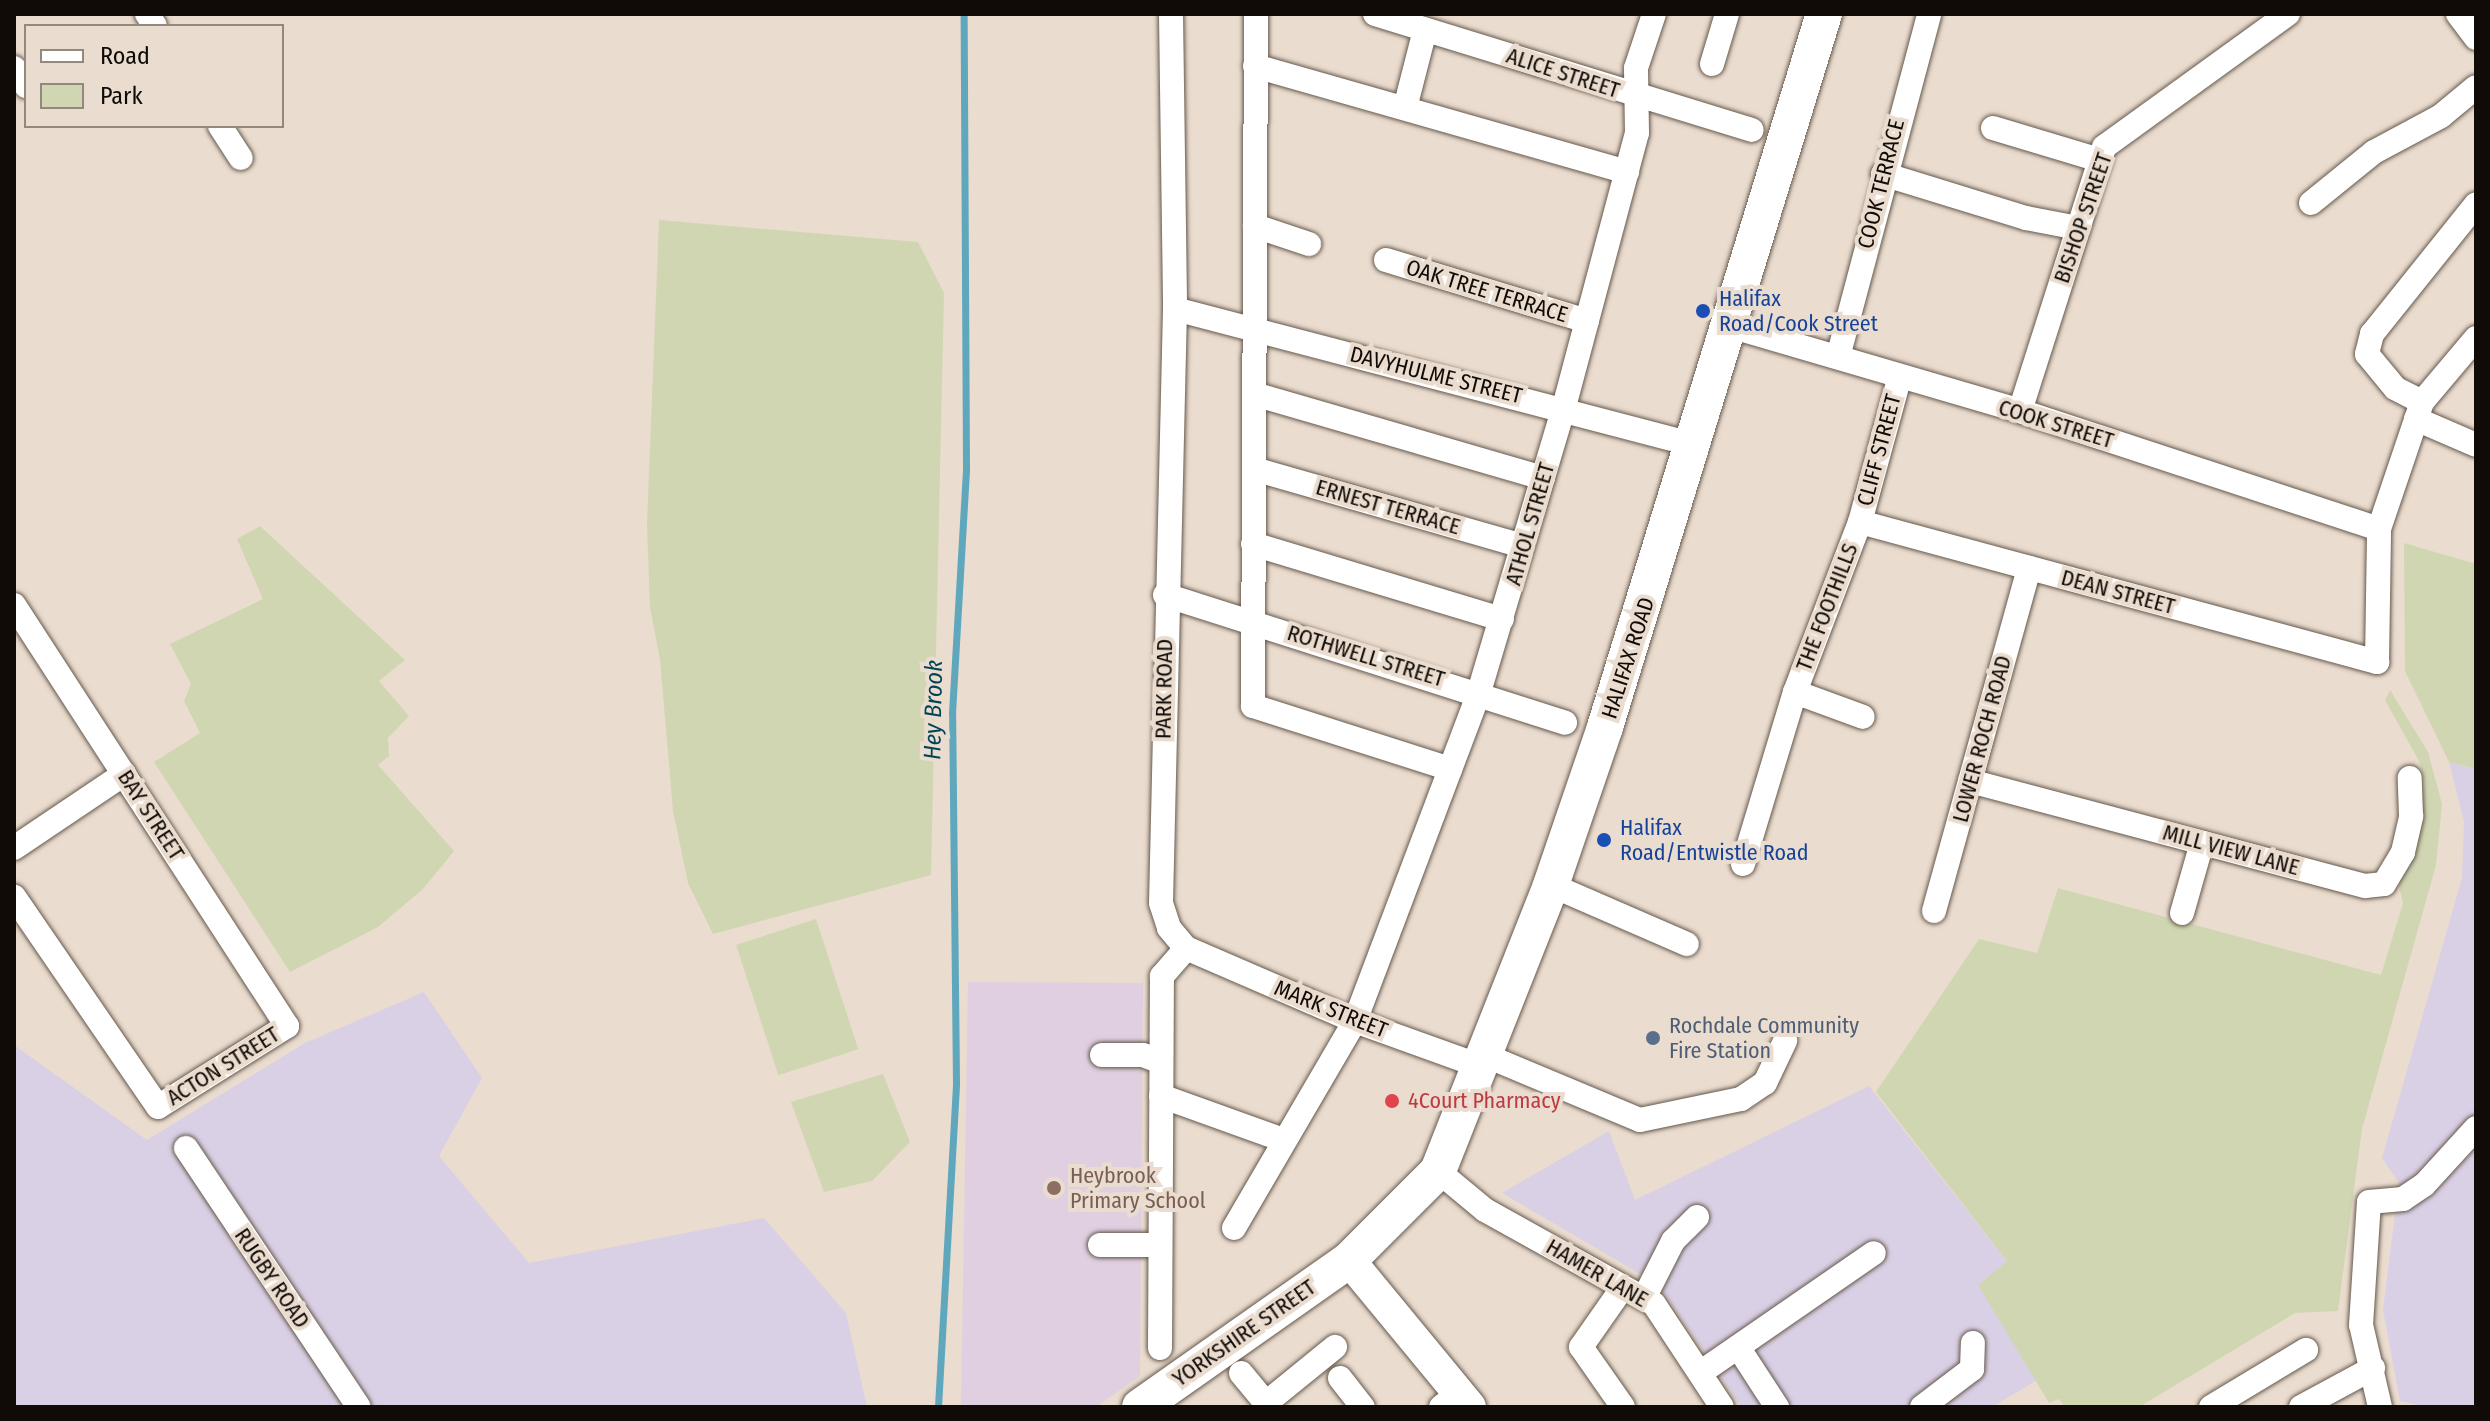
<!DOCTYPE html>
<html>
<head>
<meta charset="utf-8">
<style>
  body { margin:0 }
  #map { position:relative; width:2490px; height:1421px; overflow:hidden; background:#eadcce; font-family:"Fira Sans Condensed",sans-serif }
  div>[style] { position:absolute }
  .industrial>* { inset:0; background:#dad0e5 }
  .education>* { inset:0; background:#dfcfe1 }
  .green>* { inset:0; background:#d0d6b2; transform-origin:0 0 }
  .stream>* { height:7px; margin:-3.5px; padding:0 3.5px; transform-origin:3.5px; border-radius:3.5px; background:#5ea7bd }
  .roads { filter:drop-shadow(0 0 2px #65594d) drop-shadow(0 0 2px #65594d) }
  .minor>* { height:24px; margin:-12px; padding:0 12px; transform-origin:12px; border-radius:12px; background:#fff }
  .major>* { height:32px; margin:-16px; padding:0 16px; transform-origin:16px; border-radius:16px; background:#fff }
  .highway>* { height:36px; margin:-18px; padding:0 18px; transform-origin:18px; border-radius:18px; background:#fff }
  .dots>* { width:22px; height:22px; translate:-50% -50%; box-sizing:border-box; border:4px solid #eadcce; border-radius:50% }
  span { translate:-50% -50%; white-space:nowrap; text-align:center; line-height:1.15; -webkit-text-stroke:8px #eadcce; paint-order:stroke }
  .street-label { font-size:22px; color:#100b07 }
  .transit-label { font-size:22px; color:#164399 }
  .left { translate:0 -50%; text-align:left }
  .service-label { font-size:22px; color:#4e5e75 }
  .health-label { font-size:22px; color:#be3a42 }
  .education-label { font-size:22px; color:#785e54 }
  .water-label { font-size:24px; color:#045; font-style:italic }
  .frame { position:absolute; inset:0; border:16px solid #100b07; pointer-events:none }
  .legend { position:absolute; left:24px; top:24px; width:260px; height:104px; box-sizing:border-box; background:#eadcce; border:2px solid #93887e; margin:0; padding:10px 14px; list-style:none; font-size:24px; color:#100b07 }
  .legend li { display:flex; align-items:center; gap:16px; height:40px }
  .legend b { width:40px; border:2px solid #93887e }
</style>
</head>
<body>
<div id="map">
  <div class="industrial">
    <i style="clip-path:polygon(2449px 762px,2476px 769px,2476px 1407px,2426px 1407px,2400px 1401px,2383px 1310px,2399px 1183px,2382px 1158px,2462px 878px,2464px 822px)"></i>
    <i style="clip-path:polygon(424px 992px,482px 1078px,439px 1156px,529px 1263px,764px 1218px,846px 1313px,867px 1407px,14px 1407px,14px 1045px,147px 1140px,305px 1043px)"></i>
    <i style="clip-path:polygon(1869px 1086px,2007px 1261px,1978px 1285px,2039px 1379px,1992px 1407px,1741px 1407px,1659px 1285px,1502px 1193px,1609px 1131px,1635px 1200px)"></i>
  </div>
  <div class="education">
    <i style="clip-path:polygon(968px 982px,1143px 983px,1140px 1376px,1096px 1407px,961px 1407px)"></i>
  </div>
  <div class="green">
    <i style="clip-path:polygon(659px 220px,918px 242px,944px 293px,931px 875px,713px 934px,688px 883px,673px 811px,660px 660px,650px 607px,647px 524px)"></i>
    <i style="clip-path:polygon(260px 526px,405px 660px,379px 681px,409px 716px,388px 738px,389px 756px,378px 765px,454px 851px,423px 889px,378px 927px,290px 972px,154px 762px,200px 733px,184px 701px,191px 684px,170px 644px,263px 599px,237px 539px)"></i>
    <i style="clip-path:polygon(2404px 543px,2476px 564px,2476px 769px,2449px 762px,2405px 671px)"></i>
    <i style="clip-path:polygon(2390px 690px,2428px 752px,2442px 804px,2436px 865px,2362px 1129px,2338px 1311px,2295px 1313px,2139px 1407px,2065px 1407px,2059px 1399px,2049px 1403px,1978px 1285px,2007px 1261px,1876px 1092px,1979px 939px,2037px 953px,2058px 888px,2381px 975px,2403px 903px,2399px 886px,2425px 784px,2419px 761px,2385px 700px)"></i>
    <i style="left:816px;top:919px;width:137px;height:84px;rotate:72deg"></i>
    <i style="clip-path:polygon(883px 1074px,910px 1142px,872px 1181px,824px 1192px,791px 1102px)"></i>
  </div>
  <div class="stream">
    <i style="left:938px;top:1407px;width:324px;rotate:-86.8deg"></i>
    <i style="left:956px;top:1083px;width:370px;rotate:-90.6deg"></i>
    <i style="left:952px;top:713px;width:245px;rotate:-86.7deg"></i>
    <i style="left:966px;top:468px;width:454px;rotate:-90.3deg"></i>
  </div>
  <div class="roads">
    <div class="minor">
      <i style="left:147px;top:14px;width:14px;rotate:56deg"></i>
      <i style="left:1171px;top:14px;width:295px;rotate:89.2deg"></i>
      <i style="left:1175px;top:309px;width:594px;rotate:91.35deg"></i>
      <i style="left:1161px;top:903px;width:26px;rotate:72deg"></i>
      <i style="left:1169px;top:928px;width:26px;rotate:50deg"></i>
      <i style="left:1186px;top:948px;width:184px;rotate:23.4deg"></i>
      <i style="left:1355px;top:1021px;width:130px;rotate:19.8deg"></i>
      <i style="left:1256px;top:14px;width:692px;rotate:90.25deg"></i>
      <i style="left:1253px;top:706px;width:207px;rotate:17.7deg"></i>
      <i style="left:1375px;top:14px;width:394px;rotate:17.1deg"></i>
      <i style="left:2458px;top:14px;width:30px;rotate:53deg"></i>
      <i style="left:1712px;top:64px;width:52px;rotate:-73.3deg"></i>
      <i style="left:1255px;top:66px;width:387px;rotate:15.9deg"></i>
      <i style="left:14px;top:68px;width:22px;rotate:56deg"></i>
      <i style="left:1405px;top:108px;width:81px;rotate:-75.6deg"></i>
      <i style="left:220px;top:126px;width:38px;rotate:57deg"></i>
      <i style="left:1993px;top:128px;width:112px;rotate:16.7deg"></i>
      <i style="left:1883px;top:174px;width:150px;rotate:17.1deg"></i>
      <i style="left:2026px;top:218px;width:53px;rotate:10.9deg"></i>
      <i style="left:2311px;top:203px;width:81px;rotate:-39deg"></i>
      <i style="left:2374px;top:152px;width:76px;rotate:-28.2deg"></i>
      <i style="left:2441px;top:116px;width:45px;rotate:-39.6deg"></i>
      <i style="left:1255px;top:226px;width:57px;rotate:18.4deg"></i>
      <i style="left:1386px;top:260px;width:210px;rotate:16.9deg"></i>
      <i style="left:1175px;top:309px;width:537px;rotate:14.66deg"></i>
      <i style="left:1730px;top:326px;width:302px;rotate:16.3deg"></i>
      <i style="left:2020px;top:411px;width:378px;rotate:18.2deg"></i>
      <i style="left:1838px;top:357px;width:355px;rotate:-75.1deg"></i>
      <i style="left:1254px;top:394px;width:301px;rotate:16.2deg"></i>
      <i style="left:2422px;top:402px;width:30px;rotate:-153deg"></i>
      <i style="left:2395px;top:388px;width:44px;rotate:-129.5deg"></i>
      <i style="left:2367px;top:354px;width:21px;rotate:-76deg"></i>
      <i style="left:2372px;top:334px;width:166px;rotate:-51.3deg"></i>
      <i style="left:2020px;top:411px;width:277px;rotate:-72.3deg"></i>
      <i style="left:2104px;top:147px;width:227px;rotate:-35.9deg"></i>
      <i style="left:2416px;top:419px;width:65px;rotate:23.4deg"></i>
      <i style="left:1254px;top:469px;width:279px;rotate:16deg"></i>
      <i style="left:1860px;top:522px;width:536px;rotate:15.15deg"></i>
      <i style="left:2377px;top:662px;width:133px;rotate:-89.1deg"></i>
      <i style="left:2379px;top:529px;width:134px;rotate:-71.3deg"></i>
      <i style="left:2422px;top:402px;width:84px;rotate:-49.8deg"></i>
      <i style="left:1253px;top:544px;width:260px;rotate:16.8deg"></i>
      <i style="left:1165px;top:595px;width:420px;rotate:17.7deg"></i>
      <i style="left:14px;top:605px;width:502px;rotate:57.04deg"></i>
      <i style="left:287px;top:1026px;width:152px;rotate:147.9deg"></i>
      <i style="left:158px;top:1107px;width:255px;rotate:-124.4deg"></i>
      <i style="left:1795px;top:692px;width:72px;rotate:20.2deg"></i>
      <i style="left:1970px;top:781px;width:409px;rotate:14.9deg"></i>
      <i style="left:2365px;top:886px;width:19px;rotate:-6deg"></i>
      <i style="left:2384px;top:884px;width:37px;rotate:-59deg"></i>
      <i style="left:2403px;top:852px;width:37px;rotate:-77deg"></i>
      <i style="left:2411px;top:816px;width:38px;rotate:-92deg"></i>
      <i style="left:14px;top:848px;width:133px;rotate:-33.9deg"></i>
      <i style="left:1743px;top:864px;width:180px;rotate:-73.2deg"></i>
      <i style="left:1795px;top:692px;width:182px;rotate:-69.1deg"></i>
      <i style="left:1860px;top:522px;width:148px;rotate:-74.7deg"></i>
      <i style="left:1551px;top:885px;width:148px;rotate:23.5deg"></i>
      <i style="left:1934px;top:911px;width:356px;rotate:-74.5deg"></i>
      <i style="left:2182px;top:913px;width:73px;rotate:-74.1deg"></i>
      <i style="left:1482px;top:1054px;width:171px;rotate:22.7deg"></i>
      <i style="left:1640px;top:1120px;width:103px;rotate:-11.7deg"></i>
      <i style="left:1741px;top:1099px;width:29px;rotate:-34deg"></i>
      <i style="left:1765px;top:1083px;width:47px;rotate:-64.5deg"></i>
      <i style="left:1102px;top:1055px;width:41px"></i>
      <i style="left:1143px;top:1055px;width:19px;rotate:21deg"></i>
      <i style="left:1161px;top:1096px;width:130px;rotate:19.8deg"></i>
      <i style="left:186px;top:1148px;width:311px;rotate:56.3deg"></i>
      <i style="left:1438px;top:1171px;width:61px;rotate:39.7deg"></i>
      <i style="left:1485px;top:1210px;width:193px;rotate:29.1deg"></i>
      <i style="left:1654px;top:1304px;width:123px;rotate:56.6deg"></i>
      <i style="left:1234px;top:1228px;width:240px;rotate:-59.7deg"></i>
      <i style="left:1355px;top:1021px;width:352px;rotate:-69.3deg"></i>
      <i style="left:1479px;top:692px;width:297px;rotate:-73.4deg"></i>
      <i style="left:1564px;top:407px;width:284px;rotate:-75.1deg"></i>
      <i style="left:1637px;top:133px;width:65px;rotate:-90.9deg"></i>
      <i style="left:1636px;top:68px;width:57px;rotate:-71.6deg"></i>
      <i style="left:1100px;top:1245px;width:60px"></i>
      <i style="left:1644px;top:1298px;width:64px;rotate:-63deg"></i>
      <i style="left:1673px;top:1241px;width:34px;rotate:-45deg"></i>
      <i style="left:1738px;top:1347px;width:72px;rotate:57deg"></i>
      <i style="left:1160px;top:1348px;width:372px;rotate:-89.7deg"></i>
      <i style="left:1162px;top:976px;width:37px;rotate:-49deg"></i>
      <i style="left:1241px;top:1373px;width:44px;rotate:50.5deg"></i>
      <i style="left:1700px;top:1373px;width:211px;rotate:-34.6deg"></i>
      <i style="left:1340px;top:1378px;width:37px;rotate:52deg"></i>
      <i style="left:1266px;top:1403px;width:89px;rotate:-39.1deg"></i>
      <i style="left:1441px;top:1407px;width:22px;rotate:-39deg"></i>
      <i style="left:1623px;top:1407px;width:73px;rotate:-125deg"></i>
      <i style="left:1581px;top:1347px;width:73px;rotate:-55deg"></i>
      <i style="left:1922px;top:1407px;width:63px;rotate:-37.2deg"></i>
      <i style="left:1972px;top:1369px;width:26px;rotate:-88deg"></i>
      <i style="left:2211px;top:1407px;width:111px;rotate:-31deg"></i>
      <i style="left:2301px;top:1407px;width:82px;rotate:-28.4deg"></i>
      <i style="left:2380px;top:1407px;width:84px;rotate:-103deg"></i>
      <i style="left:2361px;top:1325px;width:123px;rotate:-86.3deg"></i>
      <i style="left:2369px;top:1202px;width:34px;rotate:-5deg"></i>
      <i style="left:2403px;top:1199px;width:25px;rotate:-34deg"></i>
      <i style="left:2424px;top:1185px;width:77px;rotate:-47.6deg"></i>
    </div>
    <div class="major">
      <i style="left:1349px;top:1260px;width:190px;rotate:50.5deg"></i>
    </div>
    <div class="highway">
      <i style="left:1140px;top:1407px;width:256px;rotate:-35.1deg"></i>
      <i style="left:1349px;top:1260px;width:126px;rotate:-45deg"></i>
      <i style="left:1438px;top:1171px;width:308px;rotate:-68.4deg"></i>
      <i style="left:1551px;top:885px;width:167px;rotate:-71.1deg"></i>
      <i style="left:1605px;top:727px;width:746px;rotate:-72.93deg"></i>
    </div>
  </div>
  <div class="dots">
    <i style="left:1703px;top:311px;background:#1a4fb4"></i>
    <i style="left:1604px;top:840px;background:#1a4fb4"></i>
    <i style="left:1653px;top:1038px;background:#5c6f8a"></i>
    <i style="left:1392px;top:1101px;background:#e0444e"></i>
    <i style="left:1054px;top:1188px;background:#8d6e63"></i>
  </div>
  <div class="street-label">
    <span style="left:1563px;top:73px;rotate:18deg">ALICE STREET</span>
    <span style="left:1881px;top:184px;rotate:-76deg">COOK TERRACE</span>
    <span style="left:2083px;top:218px;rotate:-71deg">BISHOP STREET</span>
    <span style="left:1487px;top:291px;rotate:17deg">OAK TREE TERRACE</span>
    <span style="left:1436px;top:375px;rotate:14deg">DAVYHULME STREET</span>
    <span style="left:2056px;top:424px;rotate:17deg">COOK STREET</span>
    <span style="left:1879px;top:450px;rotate:-75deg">CLIFF STREET</span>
    <span style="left:1388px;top:507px;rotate:16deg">ERNEST TERRACE</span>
    <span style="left:1530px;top:524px;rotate:-74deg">ATHOL STREET</span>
    <span style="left:2118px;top:592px;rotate:15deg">DEAN STREET</span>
    <span style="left:1827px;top:607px;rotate:-69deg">THE FOOTHILLS</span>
    <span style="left:1366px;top:656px;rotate:17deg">ROTHWELL STREET</span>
    <span style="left:1628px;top:658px;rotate:-72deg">HALIFAX ROAD</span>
    <span style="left:1164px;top:689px;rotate:-89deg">PARK ROAD</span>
    <span style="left:1982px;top:739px;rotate:-75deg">LOWER ROCH ROAD</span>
    <span style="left:151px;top:815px;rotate:57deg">BAY STREET</span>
    <span style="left:2231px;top:850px;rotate:15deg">MILL VIEW LANE</span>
    <span style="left:1331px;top:1009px;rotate:22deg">MARK STREET</span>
    <span style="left:223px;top:1066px;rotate:-32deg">ACTON STREET</span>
    <span style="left:1597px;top:1273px;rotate:30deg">HAMER LANE</span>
    <span style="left:272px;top:1278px;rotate:56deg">RUGBY ROAD</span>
    <span style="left:1244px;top:1333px;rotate:-35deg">YORKSHIRE STREET</span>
  </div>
  <div class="transit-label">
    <span class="left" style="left:1719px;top:311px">Halifax<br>Road/Cook Street</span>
    <span class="left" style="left:1620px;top:840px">Halifax<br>Road/Entwistle Road</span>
  </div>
  <div class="service-label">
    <span class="left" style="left:1669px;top:1038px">Rochdale Community<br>Fire Station</span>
  </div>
  <div class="health-label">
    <span class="left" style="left:1408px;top:1101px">4Court Pharmacy</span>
  </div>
  <div class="education-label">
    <span class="left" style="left:1070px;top:1188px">Heybrook<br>Primary School</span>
  </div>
  <div class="water-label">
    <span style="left:934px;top:710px;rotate:-89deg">Hey Brook</span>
  </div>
  <div class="frame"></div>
  <ul class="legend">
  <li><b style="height:10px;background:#fff"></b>Road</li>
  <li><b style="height:22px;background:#d0d6b2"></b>Park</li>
  </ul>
</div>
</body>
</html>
